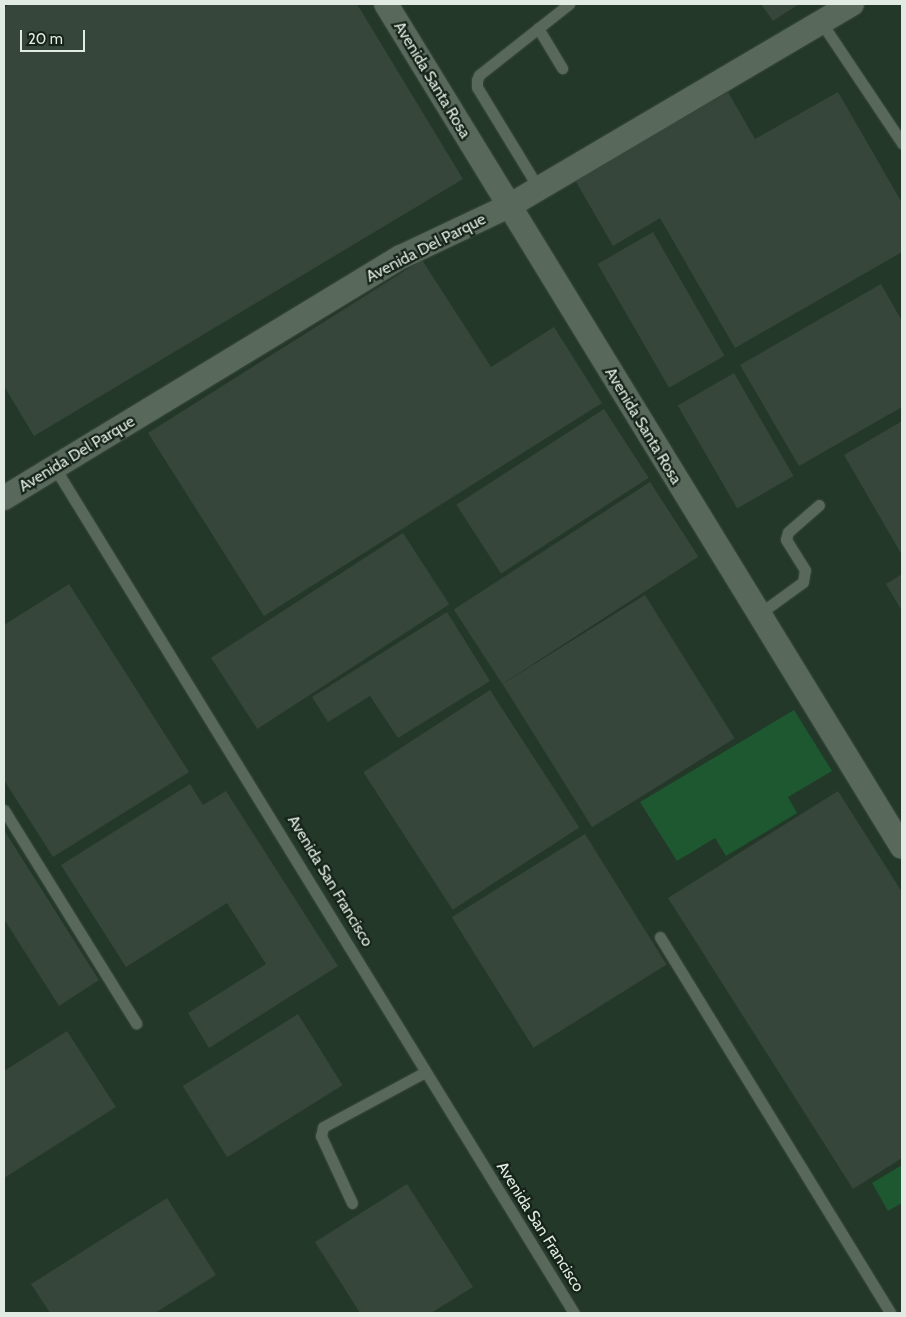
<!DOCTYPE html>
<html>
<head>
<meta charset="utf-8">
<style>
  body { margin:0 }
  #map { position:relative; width:906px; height:1317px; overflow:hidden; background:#1e2d22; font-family:Cabin,sans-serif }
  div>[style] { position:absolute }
  .built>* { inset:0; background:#233828; transform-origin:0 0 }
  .green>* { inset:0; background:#1d5831 }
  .building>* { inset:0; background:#37463a; transform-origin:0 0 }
  .roads { filter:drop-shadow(0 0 1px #3b483f) drop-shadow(0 0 1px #3b483f) }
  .service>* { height:11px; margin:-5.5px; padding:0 5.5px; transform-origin:5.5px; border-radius:5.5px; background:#58695c }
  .minor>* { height:24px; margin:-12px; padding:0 12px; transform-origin:12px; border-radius:12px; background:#58695c }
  span { translate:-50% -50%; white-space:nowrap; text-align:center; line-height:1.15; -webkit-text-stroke:4.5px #152318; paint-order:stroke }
  .street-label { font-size:16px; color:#e1ebe3 }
  .frame { position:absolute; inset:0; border:5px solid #e1ebe3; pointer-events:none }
  .scale { position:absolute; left:20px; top:30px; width:65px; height:22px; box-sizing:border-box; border:2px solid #e1ebe3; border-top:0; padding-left:6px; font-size:15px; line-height:18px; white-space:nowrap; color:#e1ebe3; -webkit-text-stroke:4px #152318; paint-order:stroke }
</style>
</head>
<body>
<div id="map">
  <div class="built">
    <i style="left:4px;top:4px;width:898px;height:1309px"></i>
  </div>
  <div class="green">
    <i style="clip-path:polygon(794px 710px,832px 771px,788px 797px,797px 813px,726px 856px,715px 838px,677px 861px,640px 802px)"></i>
    <i style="clip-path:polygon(902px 1165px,902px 1203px,888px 1211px,872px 1183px)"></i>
  </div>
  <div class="building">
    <i style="clip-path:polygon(10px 4px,357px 4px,463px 179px,34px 436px,4px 386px,4px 8px)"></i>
    <i style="clip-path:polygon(761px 4px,799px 4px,773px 21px)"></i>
    <i style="clip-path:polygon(728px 92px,755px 139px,838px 92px,902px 203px,902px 252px,735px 348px,660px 218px,613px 246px,575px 180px)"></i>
    <i style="left:653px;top:232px;width:143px;height:64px;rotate:60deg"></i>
    <i style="clip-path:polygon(422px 260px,491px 367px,554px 327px,602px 403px,264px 616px,148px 433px)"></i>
    <i style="clip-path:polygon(881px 284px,902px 321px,902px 407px,799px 466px,740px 365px)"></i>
    <i style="left:734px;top:373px;width:119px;height:65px;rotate:60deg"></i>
    <i style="left:604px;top:409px;width:82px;height:176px;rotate:57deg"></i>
    <i style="clip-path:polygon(902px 421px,902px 555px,844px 455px)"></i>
    <i style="left:650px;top:482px;width:89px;height:234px;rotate:57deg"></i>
    <i style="left:403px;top:533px;width:85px;height:229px;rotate:57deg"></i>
    <i style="clip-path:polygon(902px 574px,902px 611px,886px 584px)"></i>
    <i style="clip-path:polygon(69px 584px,189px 772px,53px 857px,4px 780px,4px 625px)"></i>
    <i style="left:645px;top:595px;width:169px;height:168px;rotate:58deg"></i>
    <i style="clip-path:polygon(447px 612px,490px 681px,398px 738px,370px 696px,328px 722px,312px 697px)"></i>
    <i style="left:490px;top:690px;width:164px;height:151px;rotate:57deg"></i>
    <i style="clip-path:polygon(190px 784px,203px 805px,226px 791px,338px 966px,209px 1048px,188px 1013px,266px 964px,227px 903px,126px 967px,61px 865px)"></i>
    <i style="clip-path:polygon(838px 791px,902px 892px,902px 1158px,853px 1189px,668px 898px)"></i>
    <i style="clip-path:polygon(4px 830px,99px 980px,59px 1006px,4px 919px)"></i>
    <i style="left:585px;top:834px;width:154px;height:157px;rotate:58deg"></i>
    <i style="left:298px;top:1014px;width:84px;height:136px;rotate:58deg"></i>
    <i style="clip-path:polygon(67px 1031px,116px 1107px,4px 1178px,4px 1071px)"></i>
    <i style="clip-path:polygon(407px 1184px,473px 1287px,431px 1313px,360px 1313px,315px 1242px)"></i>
    <i style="clip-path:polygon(167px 1198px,216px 1275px,155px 1313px,50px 1313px,31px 1284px)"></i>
  </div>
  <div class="roads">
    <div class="service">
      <i style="left:821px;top:22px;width:146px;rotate:56.2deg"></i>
      <i style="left:538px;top:28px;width:47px;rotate:59deg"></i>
      <i style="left:539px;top:189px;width:119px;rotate:-121.3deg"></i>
      <i style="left:477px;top:87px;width:7px;rotate:-90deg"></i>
      <i style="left:477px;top:80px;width:5px;rotate:-68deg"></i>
      <i style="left:479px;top:75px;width:115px;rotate:-38.3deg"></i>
      <i style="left:55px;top:468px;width:992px;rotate:58.44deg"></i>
      <i style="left:759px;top:614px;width:54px;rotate:-36deg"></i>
      <i style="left:803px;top:582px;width:12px;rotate:-81deg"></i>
      <i style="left:805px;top:570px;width:36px;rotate:-122deg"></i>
      <i style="left:786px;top:539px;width:7px;rotate:-74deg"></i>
      <i style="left:788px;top:532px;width:41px;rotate:-41.1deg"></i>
      <i style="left:4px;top:810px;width:251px;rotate:58.2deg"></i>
      <i style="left:660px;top:937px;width:441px;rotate:58.5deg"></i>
      <i style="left:352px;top:1203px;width:74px;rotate:-114.8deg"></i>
      <i style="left:321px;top:1136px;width:9px;rotate:-77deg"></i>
      <i style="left:323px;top:1127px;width:116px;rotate:-28.3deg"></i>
    </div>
    <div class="minor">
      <i style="left:386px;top:4px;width:988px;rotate:58.53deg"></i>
      <i style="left:4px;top:498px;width:464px;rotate:-31.3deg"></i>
      <i style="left:401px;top:257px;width:119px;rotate:-25.3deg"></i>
      <i style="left:509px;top:206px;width:398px;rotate:-30.5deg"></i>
    </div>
  </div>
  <div class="street-label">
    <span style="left:432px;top:80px;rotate:59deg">Avenida Santa Rosa</span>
    <span style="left:426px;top:248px;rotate:-27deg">Avenida Del Parque</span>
    <span style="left:643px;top:426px;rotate:59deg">Avenida Santa Rosa</span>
    <span style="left:77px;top:454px;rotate:-31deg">Avenida Del Parque</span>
    <span style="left:330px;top:881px;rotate:59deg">Avenida San Francisco</span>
    <span style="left:540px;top:1227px;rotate:58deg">Avenida San Francisco</span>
  </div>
  <div class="frame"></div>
  <div class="scale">20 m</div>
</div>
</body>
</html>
